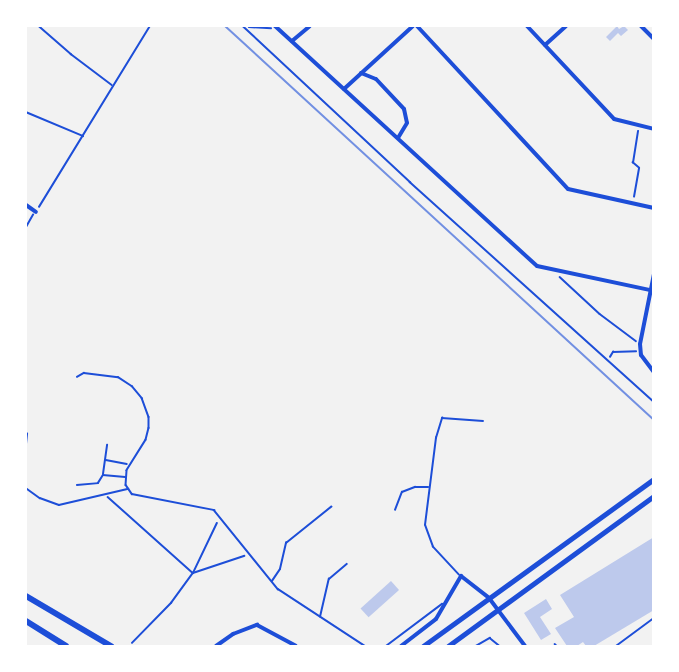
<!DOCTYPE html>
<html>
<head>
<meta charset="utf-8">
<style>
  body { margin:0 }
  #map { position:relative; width:679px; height:672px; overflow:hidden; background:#f2f2f2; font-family:Bitter,serif }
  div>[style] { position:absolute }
  .building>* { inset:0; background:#bdc9ec; transform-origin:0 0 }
  .path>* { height:1.5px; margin:-0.75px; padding:0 0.75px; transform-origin:0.75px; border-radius:0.75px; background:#1d4ed8 }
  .service>* { height:1.5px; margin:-0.75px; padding:0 0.75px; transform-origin:0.75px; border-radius:0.75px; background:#1d4ed8 }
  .minor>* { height:4px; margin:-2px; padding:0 2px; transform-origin:2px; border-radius:2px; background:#1d4ed8 }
  .secondary>* { height:5px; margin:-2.5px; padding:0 2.5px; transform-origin:2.5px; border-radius:2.5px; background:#1d4ed8 }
  .primary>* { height:6px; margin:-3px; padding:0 3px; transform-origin:3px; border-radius:3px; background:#1d4ed8 }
  .rail>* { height:2px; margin:-1px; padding:0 1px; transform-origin:1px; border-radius:1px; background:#7290e2 }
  span { translate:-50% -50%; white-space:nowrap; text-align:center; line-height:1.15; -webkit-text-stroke:4.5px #fff; paint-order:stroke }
  .frame { position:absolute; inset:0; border:27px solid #fff; pointer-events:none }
</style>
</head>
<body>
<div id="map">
  <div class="building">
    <i style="clip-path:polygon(617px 26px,619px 29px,624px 26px,628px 30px,621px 36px,618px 33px,610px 41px,606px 37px)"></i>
    <i style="clip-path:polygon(654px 537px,654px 610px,594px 646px,586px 646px,583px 642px,577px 646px,567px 646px,555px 628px,574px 617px,560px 595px)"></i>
    <i style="left:391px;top:581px;width:12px;height:41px;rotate:48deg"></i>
    <i style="clip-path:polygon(546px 599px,552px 609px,540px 617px,551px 634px,541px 640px,524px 613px)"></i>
  </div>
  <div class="path">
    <i style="left:39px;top:26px;width:43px;rotate:41.2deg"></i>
    <i style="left:71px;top:54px;width:51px;rotate:37.1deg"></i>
    <i style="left:249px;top:27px;width:22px;rotate:3deg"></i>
    <i style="left:26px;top:112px;width:62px;rotate:22.8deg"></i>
    <i style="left:634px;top:197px;width:29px;rotate:-80deg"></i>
    <i style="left:639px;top:168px;width:8px;rotate:-140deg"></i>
    <i style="left:633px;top:163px;width:32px;rotate:-81deg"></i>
    <i style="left:39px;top:207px;width:212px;rotate:-58.5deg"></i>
    <i style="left:26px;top:227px;width:14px;rotate:-60deg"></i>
    <i style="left:560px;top:277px;width:54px;rotate:42.8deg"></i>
    <i style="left:600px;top:314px;width:45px;rotate:36.9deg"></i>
    <i style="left:610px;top:357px;width:6px;rotate:-59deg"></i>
    <i style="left:613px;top:352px;width:23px;rotate:-2deg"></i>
    <i style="left:108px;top:497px;width:114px;rotate:41.8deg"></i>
    <i style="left:193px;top:573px;width:55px;rotate:-64.4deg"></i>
    <i style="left:132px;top:643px;width:56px;rotate:-45.7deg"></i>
    <i style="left:171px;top:603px;width:37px;rotate:-54deg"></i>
    <i style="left:193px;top:573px;width:54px;rotate:-18.4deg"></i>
  </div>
  <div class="service">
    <i style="left:243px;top:26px;width:229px;rotate:43deg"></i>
    <i style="left:410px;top:182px;width:329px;rotate:42deg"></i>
    <i style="left:77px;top:377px;width:8px;rotate:-30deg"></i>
    <i style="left:84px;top:373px;width:34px;rotate:7deg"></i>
    <i style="left:118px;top:377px;width:17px;rotate:33deg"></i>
    <i style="left:132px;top:386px;width:16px;rotate:50deg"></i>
    <i style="left:142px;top:398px;width:20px;rotate:70deg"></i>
    <i style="left:149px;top:417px;width:11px;rotate:90deg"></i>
    <i style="left:149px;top:428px;width:12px;rotate:104deg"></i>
    <i style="left:146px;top:440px;width:36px;rotate:122deg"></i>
    <i style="left:127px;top:471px;width:14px;rotate:94deg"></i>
    <i style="left:126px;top:485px;width:11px;rotate:56deg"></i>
    <i style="left:132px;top:494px;width:84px;rotate:11deg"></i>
    <i style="left:214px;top:510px;width:102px;rotate:51deg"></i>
    <i style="left:278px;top:589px;width:104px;rotate:33.2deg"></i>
    <i style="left:26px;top:444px;width:10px;rotate:-84deg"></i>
    <i style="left:106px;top:460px;width:21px;rotate:11deg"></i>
    <i style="left:103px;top:474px;width:29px;rotate:-82deg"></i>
    <i style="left:77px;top:485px;width:21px;rotate:-5deg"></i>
    <i style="left:98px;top:483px;width:9px;rotate:-58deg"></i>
    <i style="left:103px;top:475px;width:22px;rotate:5deg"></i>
    <i style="left:26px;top:488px;width:17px;rotate:36deg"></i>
    <i style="left:40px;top:498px;width:20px;rotate:20deg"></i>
    <i style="left:59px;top:505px;width:71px;rotate:-13.1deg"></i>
    <i style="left:395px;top:510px;width:19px;rotate:-69deg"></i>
    <i style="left:402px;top:492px;width:14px;rotate:-21deg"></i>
    <i style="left:415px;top:487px;width:13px"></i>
    <i style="left:459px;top:575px;width:38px;rotate:-133deg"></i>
    <i style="left:433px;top:547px;width:23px;rotate:-110deg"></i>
    <i style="left:425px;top:525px;width:88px;rotate:-82.8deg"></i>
    <i style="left:436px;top:438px;width:21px;rotate:-73deg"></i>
    <i style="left:442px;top:418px;width:41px;rotate:4.2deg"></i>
    <i style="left:272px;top:581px;width:14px;rotate:-56deg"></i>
    <i style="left:280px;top:569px;width:27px;rotate:-77deg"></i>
    <i style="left:286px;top:543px;width:58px;rotate:-38.7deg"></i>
    <i style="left:320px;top:617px;width:39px;rotate:-77deg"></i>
    <i style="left:329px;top:579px;width:23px;rotate:-40deg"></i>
    <i style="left:555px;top:644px;width:3px;rotate:45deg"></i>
    <i style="left:386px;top:646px;width:70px;rotate:-36.9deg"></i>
    <i style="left:476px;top:646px;width:16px;rotate:-30deg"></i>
    <i style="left:490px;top:638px;width:13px;rotate:39deg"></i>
    <i style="left:616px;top:646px;width:47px;rotate:-36.4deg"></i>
  </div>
  <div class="minor">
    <i style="left:275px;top:26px;width:355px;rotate:42.5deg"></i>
    <i style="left:537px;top:266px;width:116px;rotate:12deg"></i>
    <i style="left:417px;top:26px;width:222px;rotate:47.2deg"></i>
    <i style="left:568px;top:189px;width:88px;rotate:12.5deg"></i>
    <i style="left:527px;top:26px;width:127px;rotate:46.9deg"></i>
    <i style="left:614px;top:119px;width:41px;rotate:14deg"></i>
    <i style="left:641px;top:26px;width:18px;rotate:45deg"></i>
    <i style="left:292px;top:41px;width:23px;rotate:-40deg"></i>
    <i style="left:545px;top:45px;width:28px;rotate:-42deg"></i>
    <i style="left:361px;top:73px;width:16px;rotate:22deg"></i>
    <i style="left:376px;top:79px;width:41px;rotate:47deg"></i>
    <i style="left:404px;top:109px;width:14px;rotate:78deg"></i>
    <i style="left:407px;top:123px;width:17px;rotate:121deg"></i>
    <i style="left:344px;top:89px;width:93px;rotate:-42.4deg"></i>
    <i style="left:26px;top:205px;width:12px;rotate:35deg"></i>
    <i style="left:654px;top:274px;width:71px;rotate:101.3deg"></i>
    <i style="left:640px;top:344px;width:11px;rotate:85deg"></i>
    <i style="left:641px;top:355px;width:21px;rotate:53deg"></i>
    <i style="left:216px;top:646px;width:21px;rotate:-35deg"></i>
    <i style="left:233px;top:634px;width:26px;rotate:-21deg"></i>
    <i style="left:257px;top:625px;width:44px;rotate:28.3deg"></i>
    <i style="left:401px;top:646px;width:44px;rotate:-37.6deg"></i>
    <i style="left:436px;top:619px;width:50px;rotate:-59.8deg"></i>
    <i style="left:461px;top:576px;width:36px;rotate:38deg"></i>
    <i style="left:489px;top:598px;width:60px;rotate:53.1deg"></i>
  </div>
  <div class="secondary">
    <i style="left:423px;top:646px;width:285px;rotate:-35.9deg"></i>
    <i style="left:448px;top:646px;width:255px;rotate:-36.1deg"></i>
  </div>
  <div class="primary">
    <i style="left:26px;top:596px;width:99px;rotate:30.5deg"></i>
    <i style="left:26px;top:621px;width:47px;rotate:32deg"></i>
  </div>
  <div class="rail">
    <i style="left:225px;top:26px;width:582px;rotate:42.56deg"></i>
  </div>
  <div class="frame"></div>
</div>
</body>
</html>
